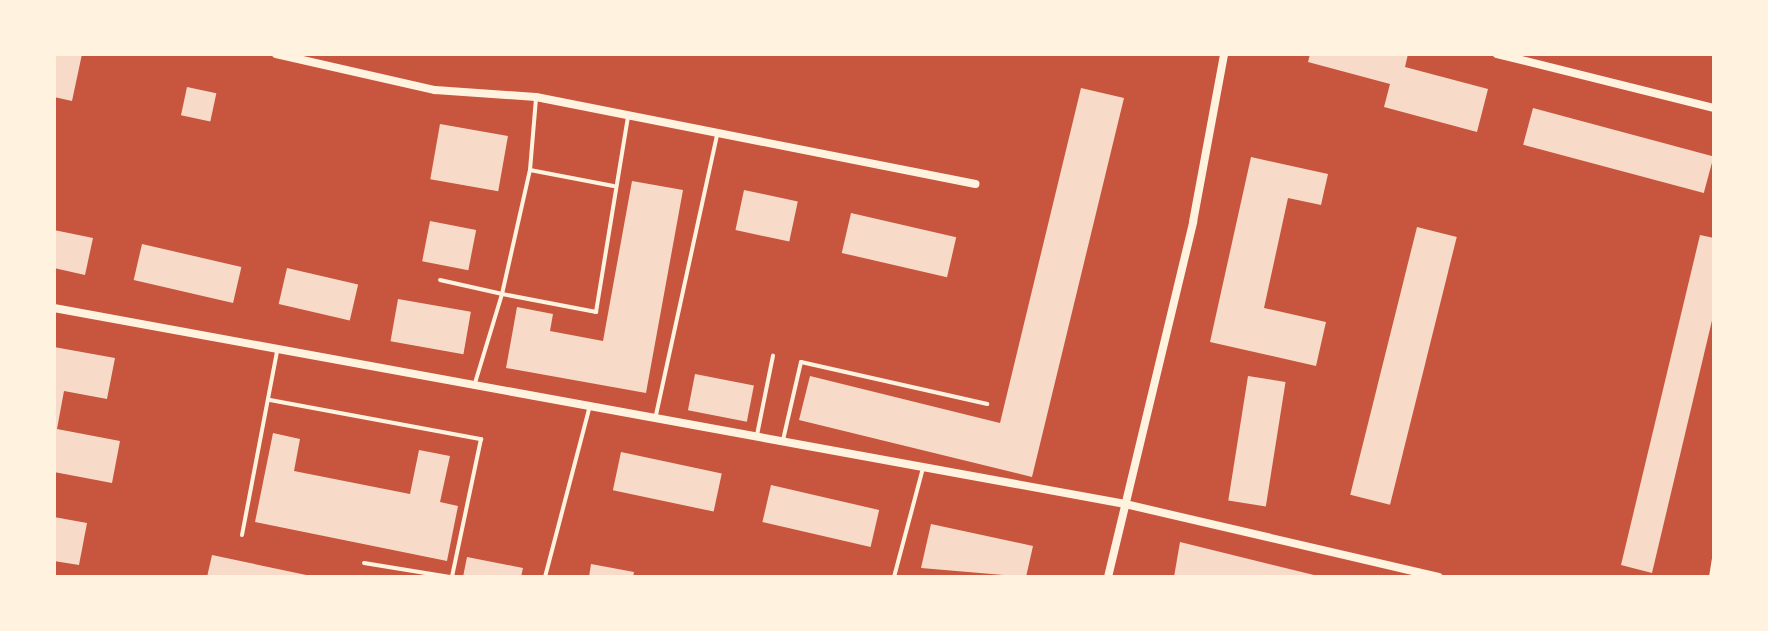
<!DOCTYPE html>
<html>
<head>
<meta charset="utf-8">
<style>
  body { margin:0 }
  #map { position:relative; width:1768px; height:631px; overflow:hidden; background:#c8553d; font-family:"Work Sans",sans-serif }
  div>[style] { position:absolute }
  .building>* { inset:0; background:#f7dbc8; transform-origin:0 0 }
  .service>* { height:4px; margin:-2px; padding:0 2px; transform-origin:2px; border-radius:2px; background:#fff3e0 }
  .minor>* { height:8px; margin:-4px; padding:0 4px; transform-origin:4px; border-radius:4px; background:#fff3e0 }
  span { translate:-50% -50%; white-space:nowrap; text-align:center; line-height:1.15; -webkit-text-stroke:8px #fff3e0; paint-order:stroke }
  .frame { position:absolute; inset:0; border:56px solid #fff3e0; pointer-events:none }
</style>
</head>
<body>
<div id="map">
  <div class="building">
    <i style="clip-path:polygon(54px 54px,82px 54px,72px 101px,54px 97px)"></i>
    <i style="clip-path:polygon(1310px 54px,1408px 54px,1405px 67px,1488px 89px,1477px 132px,1384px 107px,1390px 84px,1308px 62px)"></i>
    <i style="left:187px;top:87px;width:30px;height:29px;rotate:12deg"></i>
    <i style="clip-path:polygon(1081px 88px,1124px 98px,1032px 477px,799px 420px,810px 376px,1000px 423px)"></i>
    <i style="left:1533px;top:108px;width:187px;height:38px;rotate:15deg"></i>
    <i style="left:440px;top:124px;width:69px;height:56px;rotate:10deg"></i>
    <i style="clip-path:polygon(1251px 157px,1328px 174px,1321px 205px,1288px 198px,1264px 308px,1326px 322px,1316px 366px,1210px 342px)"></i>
    <i style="clip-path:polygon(632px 181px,683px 190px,646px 393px,506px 368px,517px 307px,553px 314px,550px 331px,603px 341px)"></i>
    <i style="left:744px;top:190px;width:55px;height:41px;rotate:12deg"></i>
    <i style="left:851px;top:213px;width:108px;height:41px;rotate:13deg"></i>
    <i style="left:430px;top:221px;width:47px;height:41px;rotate:11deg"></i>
    <i style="left:1417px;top:227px;width:41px;height:276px;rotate:14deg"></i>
    <i style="clip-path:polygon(54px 230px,93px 238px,85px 275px,54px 268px)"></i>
    <i style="clip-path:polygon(1700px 235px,1714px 238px,1714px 312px,1652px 573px,1621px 565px)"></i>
    <i style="left:142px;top:244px;width:102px;height:37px;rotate:13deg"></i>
    <i style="left:287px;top:268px;width:73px;height:37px;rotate:13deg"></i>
    <i style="left:398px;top:299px;width:74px;height:43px;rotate:10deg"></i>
    <i style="clip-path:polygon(54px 347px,115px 358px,107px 399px,64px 391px,57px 429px,120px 441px,112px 483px,54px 472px)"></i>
    <i style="left:695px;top:374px;width:60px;height:37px;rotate:11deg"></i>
    <i style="left:1248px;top:376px;width:38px;height:126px;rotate:9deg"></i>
    <i style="clip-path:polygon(273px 433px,300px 439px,294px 471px,410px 494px,419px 450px,450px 456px,440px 502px,458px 506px,447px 561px,255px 522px)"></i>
    <i style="left:621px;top:452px;width:103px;height:39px;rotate:12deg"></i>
    <i style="left:771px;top:485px;width:111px;height:38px;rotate:13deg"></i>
    <i style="clip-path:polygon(54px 517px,87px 523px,79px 565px,54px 561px)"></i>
    <i style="clip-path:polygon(931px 524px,1033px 546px,1026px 577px,921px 568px)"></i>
    <i style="clip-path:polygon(1180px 542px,1318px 576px,1318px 577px,1174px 577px)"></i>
    <i style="clip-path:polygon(212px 555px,311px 576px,311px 577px,207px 577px)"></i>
    <i style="clip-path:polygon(467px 557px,523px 568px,521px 577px,463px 577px)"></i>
    <i style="clip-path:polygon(591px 564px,634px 572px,633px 577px,589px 577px)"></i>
  </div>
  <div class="service">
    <i style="left:530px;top:170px;width:85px;rotate:10.9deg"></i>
    <i style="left:440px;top:280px;width:64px;rotate:12.7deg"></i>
    <i style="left:502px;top:294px;width:127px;rotate:-77.3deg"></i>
    <i style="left:530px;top:170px;width:71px;rotate:-85.2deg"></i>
    <i style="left:475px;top:383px;width:93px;rotate:-73.1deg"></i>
    <i style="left:502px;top:294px;width:96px;rotate:10.8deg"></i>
    <i style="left:596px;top:312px;width:198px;rotate:-80.7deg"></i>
    <i style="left:270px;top:400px;width:215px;rotate:10.5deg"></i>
    <i style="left:481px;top:439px;width:141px;rotate:101.9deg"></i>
    <i style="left:656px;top:415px;width:287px;rotate:-77.7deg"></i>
    <i style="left:757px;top:435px;width:81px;rotate:-78.6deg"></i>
    <i style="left:783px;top:440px;width:80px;rotate:-77deg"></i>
    <i style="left:801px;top:362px;width:191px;rotate:12.7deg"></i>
    <i style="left:242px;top:535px;width:187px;rotate:-79.2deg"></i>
    <i style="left:364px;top:563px;width:87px;rotate:9.2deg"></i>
    <i style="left:545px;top:577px;width:178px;rotate:-75.3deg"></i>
    <i style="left:882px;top:577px;width:1px"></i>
    <i style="left:894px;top:577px;width:113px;rotate:-75.1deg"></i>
    <i style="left:1711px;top:577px;width:18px;rotate:-81deg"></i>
  </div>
  <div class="minor">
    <i style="left:276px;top:54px;width:163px;rotate:12.8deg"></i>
    <i style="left:435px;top:90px;width:101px;rotate:4deg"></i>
    <i style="left:536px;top:97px;width:448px;rotate:11.2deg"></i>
    <i style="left:1497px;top:54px;width:224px;rotate:14deg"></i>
    <i style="left:54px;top:308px;width:1089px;rotate:10.37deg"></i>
    <i style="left:1125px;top:504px;width:322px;rotate:13.1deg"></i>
    <i style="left:1108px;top:577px;width:365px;rotate:-76.5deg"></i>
    <i style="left:1193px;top:222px;width:171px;rotate:-79.5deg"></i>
  </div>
  <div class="frame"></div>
</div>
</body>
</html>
